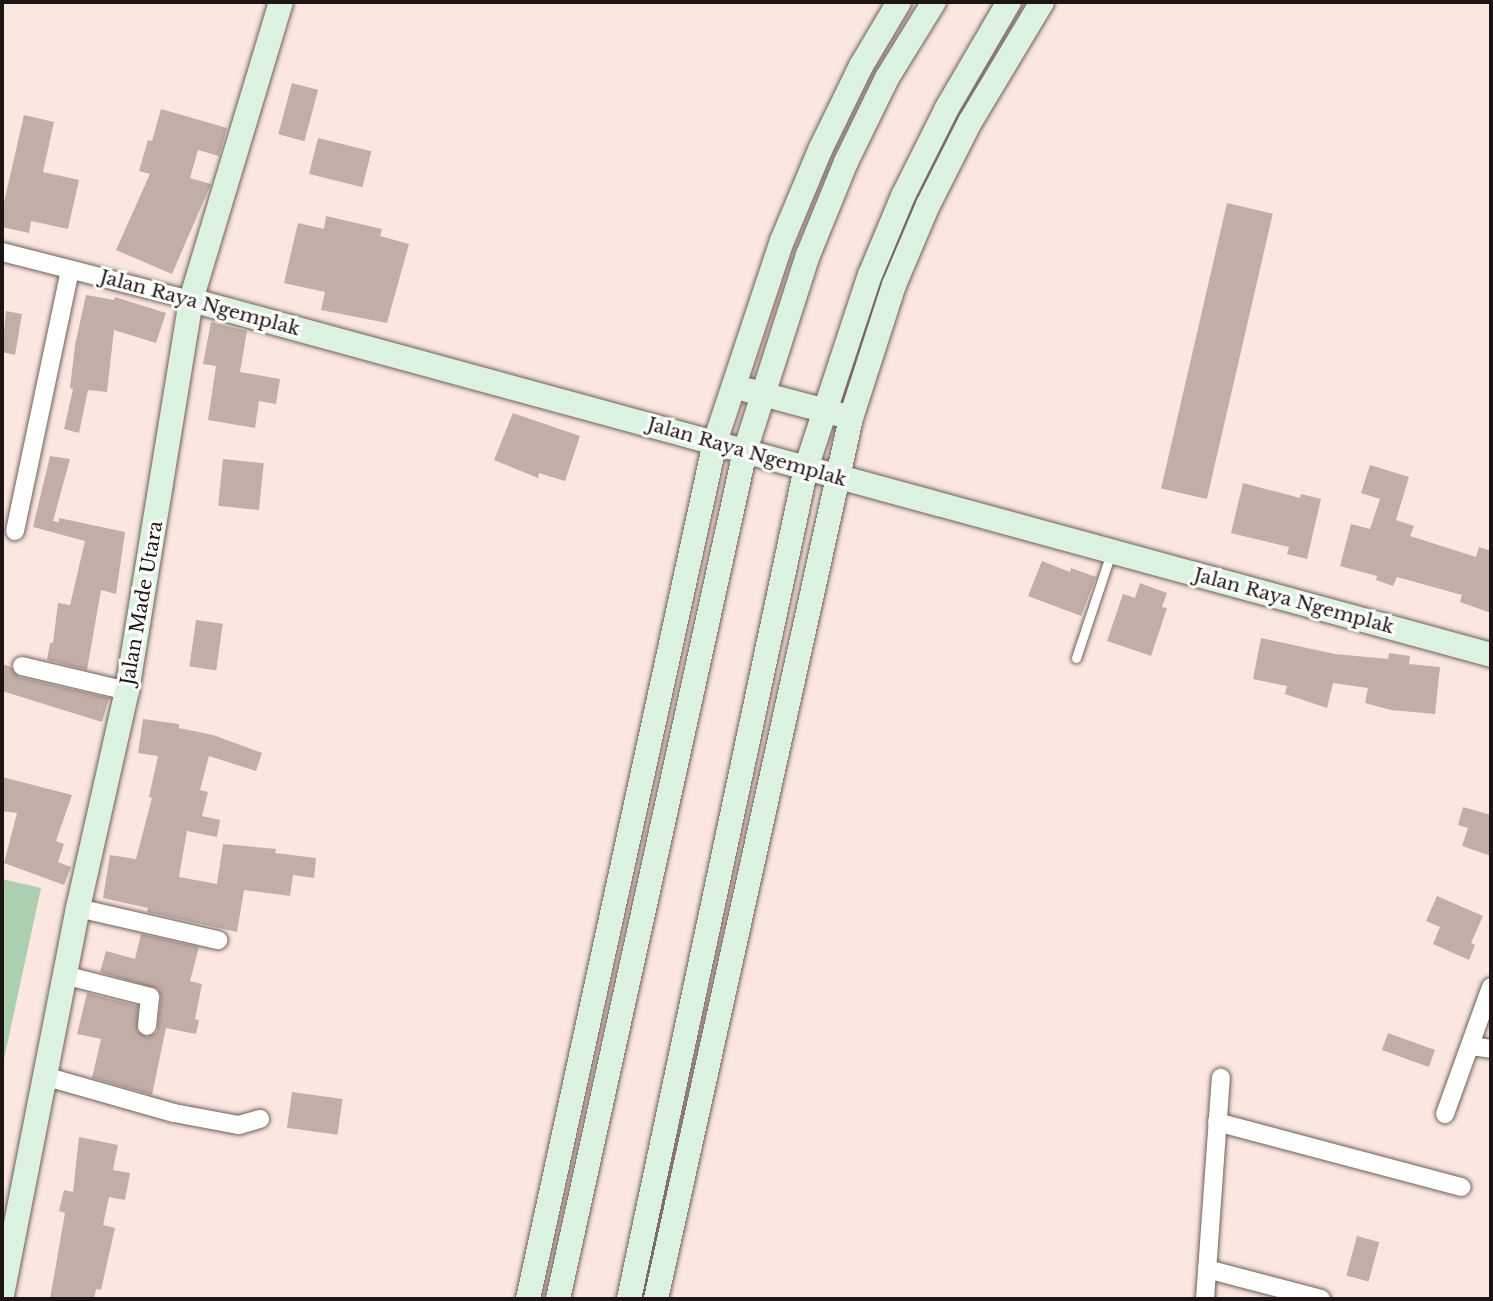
<!DOCTYPE html>
<html>
<head>
<meta charset="utf-8">
<style>
  body { margin:0 }
  #map { position:relative; width:1493px; height:1301px; overflow:hidden; background:#fae7e0; font-family:"Libre Baskerville",serif }
  div>[style] { position:absolute }
  .green>* { inset:0; background:#abcfaf }
  .building>* { inset:0; background:#c0aea7; transform-origin:0 0 }
  .roads { filter:drop-shadow(0 0 2px #705f59) drop-shadow(0 0 2px #705f59) }
  .lane>* { height:9px; margin:-4.5px; padding:0 4.5px; transform-origin:4.5px; border-radius:4.5px; background:#fff }
  .street>* { height:18px; margin:-9px; padding:0 9px; transform-origin:9px; border-radius:9px; background:#fff }
  .secondary>* { height:24px; margin:-12px; padding:0 12px; transform-origin:12px; border-radius:12px; background:#dbf2e1 }
  span { translate:-50% -50%; white-space:nowrap; text-align:center; line-height:1.15; -webkit-text-stroke:6px #fff; paint-order:stroke }
  .street-label { font-size:19px; color:#1c1513 }
  .frame { position:absolute; inset:0; border:4px solid #1c1513; pointer-events:none }
</style>
</head>
<body>
<div id="map">
  <div class="green">
    <i style="clip-path:polygon(2px 879px,41px 888px,2px 1068px)"></i>
  </div>
  <div class="building">
    <i style="left:292px;top:83px;width:27px;height:53px;rotate:15deg"></i>
    <i style="clip-path:polygon(161px 109px,227px 128px,219px 156px,198px 150px,190px 178px,211px 184px,172px 274px,116px 250px,150px 174px,139px 171px,148px 140px,152px 141px)"></i>
    <i style="clip-path:polygon(24px 115px,54px 122px,43px 172px,79px 180px,68px 229px,31px 221px,29px 233px,2px 227px,2px 211px)"></i>
    <i style="left:318px;top:138px;width:55px;height:37px;rotate:14deg"></i>
    <i style="left:1227px;top:203px;width:47px;height:293px;rotate:13deg"></i>
    <i style="clip-path:polygon(326px 216px,382px 229px,380px 236px,409px 244px,387px 323px,321px 310px,325px 292px,284px 283px,298px 223px,324px 229px)"></i>
    <i style="clip-path:polygon(86px 295px,114px 300px,115px 297px,166px 313px,156px 343px,114px 330px,107px 392px,88px 390px,79px 433px,64px 429px,73px 389px,70px 388px,75px 345px)"></i>
    <i style="clip-path:polygon(6px 311px,22px 314px,15px 355px,2px 352px)"></i>
    <i style="clip-path:polygon(211px 322px,247px 331px,240px 372px,280px 379px,276px 404px,259px 401px,255px 428px,208px 420px,216px 366px,203px 364px)"></i>
    <i style="clip-path:polygon(513px 413px,580px 436px,565px 481px,539px 473px,538px 478px,494px 460px)"></i>
    <i style="clip-path:polygon(50px 456px,70px 459px,53px 521px,59px 522px,59px 518px,125px 532px,116px 594px,101px 590px,87px 670px,47px 660px,50px 643px,53px 643px,58px 603px,70px 605px,85px 541px,33px 527px)"></i>
    <i style="left:223px;top:459px;width:41px;height:47px;rotate:6deg"></i>
    <i style="clip-path:polygon(1370px 465px,1409px 477px,1396px 520px,1414px 526px,1410px 536px,1476px 557px,1479px 547px,1491px 551px,1491px 613px,1460px 602px,1462px 595px,1397px 577px,1393px 586px,1376px 580px,1377px 576px,1340px 566px,1351px 524px,1370px 529px,1380px 499px,1361px 493px)"></i>
    <i style="clip-path:polygon(1243px 483px,1300px 498px,1301px 494px,1321px 499px,1307px 559px,1287px 554px,1289px 547px,1231px 533px)"></i>
    <i style="clip-path:polygon(1042px 561px,1070px 572px,1071px 568px,1096px 577px,1081px 616px,1028px 596px)"></i>
    <i style="clip-path:polygon(1140px 583px,1167px 593px,1162px 607px,1167px 608px,1151px 656px,1107px 641px,1123px 594px,1135px 598px)"></i>
    <i style="left:196px;top:620px;width:27px;height:47px;rotate:8deg"></i>
    <i style="clip-path:polygon(1261px 638px,1335px 654px,1388px 659px,1389px 653px,1410px 656px,1409px 664px,1440px 667px,1435px 714px,1391px 710px,1365px 703px,1368px 688px,1333px 683px,1327px 708px,1285px 694px,1287px 686px,1253px 679px)"></i>
    <i style="clip-path:polygon(2px 664px,11px 667px,19px 677px,109px 698px,102px 722px,2px 691px)"></i>
    <i style="clip-path:polygon(143px 719px,179px 724px,179px 728px,213px 735px,262px 753px,256px 771px,209px 756px,200px 790px,208px 792px,202px 816px,220px 820px,217px 837px,187px 831px,179px 877px,217px 884px,223px 844px,276px 849px,275px 853px,316px 858px,314px 878px,293px 875px,290px 896px,244px 890px,237px 932px,147px 912px,148px 908px,103px 898px,110px 855px,136px 859px,152px 798px,149px 797px,158px 756px,138px 753px)"></i>
    <i style="clip-path:polygon(2px 777px,72px 795px,56px 841px,64px 844px,58px 862px,71px 867px,64px 885px,4px 863px,17px 813px,2px 811px)"></i>
    <i style="clip-path:polygon(1463px 807px,1491px 815px,1491px 856px,1462px 846px,1468px 828px,1458px 825px)"></i>
    <i style="clip-path:polygon(1437px 896px,1483px 916px,1471px 943px,1475px 945px,1469px 960px,1433px 944px,1440px 927px,1426px 921px)"></i>
    <i style="clip-path:polygon(141px 934px,199px 947px,190px 981px,202px 984px,195px 1019px,199px 1020px,196px 1034px,166px 1028px,152px 1095px,92px 1078px,101px 1039px,77px 1034px,87px 993px,138px 1006px,137px 1031px,147px 1037px,157px 1032px,161px 998px,158px 989px,100px 972px,106px 951px,135px 959px)"></i>
    <i style="left:1388px;top:1033px;width:50px;height:18px;rotate:20deg"></i>
    <i style="left:292px;top:1092px;width:51px;height:36px;rotate:8deg"></i>
    <i style="clip-path:polygon(79px 1137px,118px 1145px,113px 1170px,130px 1173px,125px 1200px,109px 1197px,103px 1225px,115px 1228px,101px 1290px,96px 1289px,94px 1299px,50px 1299px,65px 1213px,59px 1211px,64px 1190px,73px 1192px)"></i>
    <i style="left:1357px;top:1236px;width:23px;height:41px;rotate:15deg"></i>
  </div>
  <div class="roads">
    <div class="lane">
      <i style="left:1076px;top:658px;width:111px;rotate:-71.6deg"></i>
    </div>
    <div class="street">
      <i style="left:2px;top:252px;width:195px;rotate:14.3deg"></i>
      <i style="left:15px;top:531px;width:267px;rotate:-78.1deg"></i>
      <i style="left:22px;top:666px;width:108px;rotate:13.4deg"></i>
      <i style="left:78px;top:908px;width:144px;rotate:12.9deg"></i>
      <i style="left:64px;top:975px;width:89px;rotate:14.3deg"></i>
      <i style="left:150px;top:997px;width:29px;rotate:96deg"></i>
      <i style="left:1472px;top:1046px;width:19px;rotate:9deg"></i>
      <i style="left:44px;top:1076px;width:135px;rotate:15.9deg"></i>
      <i style="left:174px;top:1113px;width:66px;rotate:10.5deg"></i>
      <i style="left:239px;top:1125px;width:22px;rotate:-16deg"></i>
      <i style="left:1445px;top:1114px;width:135px;rotate:-70.1deg"></i>
      <i style="left:1217px;top:1122px;width:253px;rotate:14.9deg"></i>
      <i style="left:1207px;top:1269px;width:118px;rotate:14.7deg"></i>
      <i style="left:1205px;top:1299px;width:222px;rotate:-85.9deg"></i>
    </div>
    <div class="secondary">
      <i style="left:191px;top:300px;width:1348px;rotate:15.27deg"></i>
      <i style="left:747px;top:390px;width:93px;rotate:14.9deg"></i>
      <i style="left:2px;top:1295px;width:394px;rotate:-78.9deg"></i>
      <i style="left:78px;top:908px;width:222px;rotate:-77.3deg"></i>
      <i style="left:127px;top:691px;width:396px;rotate:-80.7deg"></i>
      <i style="left:191px;top:300px;width:311px;rotate:-73.2deg"></i>
      <i style="left:528px;top:1299px;width:877px;rotate:-77.69deg"></i>
      <i style="left:715px;top:442px;width:212px;rotate:-71.6deg"></i>
      <i style="left:782px;top:241px;width:99px;rotate:-67.3deg"></i>
      <i style="left:820px;top:150px;width:93px;rotate:-64deg"></i>
      <i style="left:861px;top:66px;width:74px;rotate:-59.3deg"></i>
      <i style="left:558px;top:1299px;width:868px;rotate:-77.56deg"></i>
      <i style="left:745px;top:451px;width:206px;rotate:-72.2deg"></i>
      <i style="left:808px;top:255px;width:100px;rotate:-67.8deg"></i>
      <i style="left:846px;top:162px;width:93px;rotate:-64deg"></i>
      <i style="left:887px;top:78px;width:89px;rotate:-58.3deg"></i>
      <i style="left:629px;top:1299px;width:850px;rotate:-77.98deg"></i>
      <i style="left:806px;top:468px;width:203px;rotate:-71.7deg"></i>
      <i style="left:870px;top:275px;width:86px;rotate:-67.3deg"></i>
      <i style="left:903px;top:196px;width:98px;rotate:-63.4deg"></i>
      <i style="left:947px;top:108px;width:123px;rotate:-59.7deg"></i>
      <i style="left:656px;top:1299px;width:902px;rotate:-77.52deg"></i>
      <i style="left:851px;top:418px;width:140px;rotate:-72.1deg"></i>
      <i style="left:894px;top:285px;width:87px;rotate:-67deg"></i>
      <i style="left:928px;top:205px;width:93px;rotate:-63.2deg"></i>
      <i style="left:970px;top:122px;width:140px;rotate:-59deg"></i>
    </div>
  </div>
  <div class="street-label">
    <span style="left:200px;top:303px;rotate:15deg">Jalan Raya Ngemplak</span>
    <span style="left:747px;top:452px;rotate:16deg">Jalan Raya Ngemplak</span>
    <span style="left:1294px;top:601px;rotate:15deg">Jalan Raya Ngemplak</span>
    <span style="left:142px;top:603px;rotate:-80deg">Jalan Made Utara</span>
  </div>
  <div class="frame"></div>
</div>
</body>
</html>
